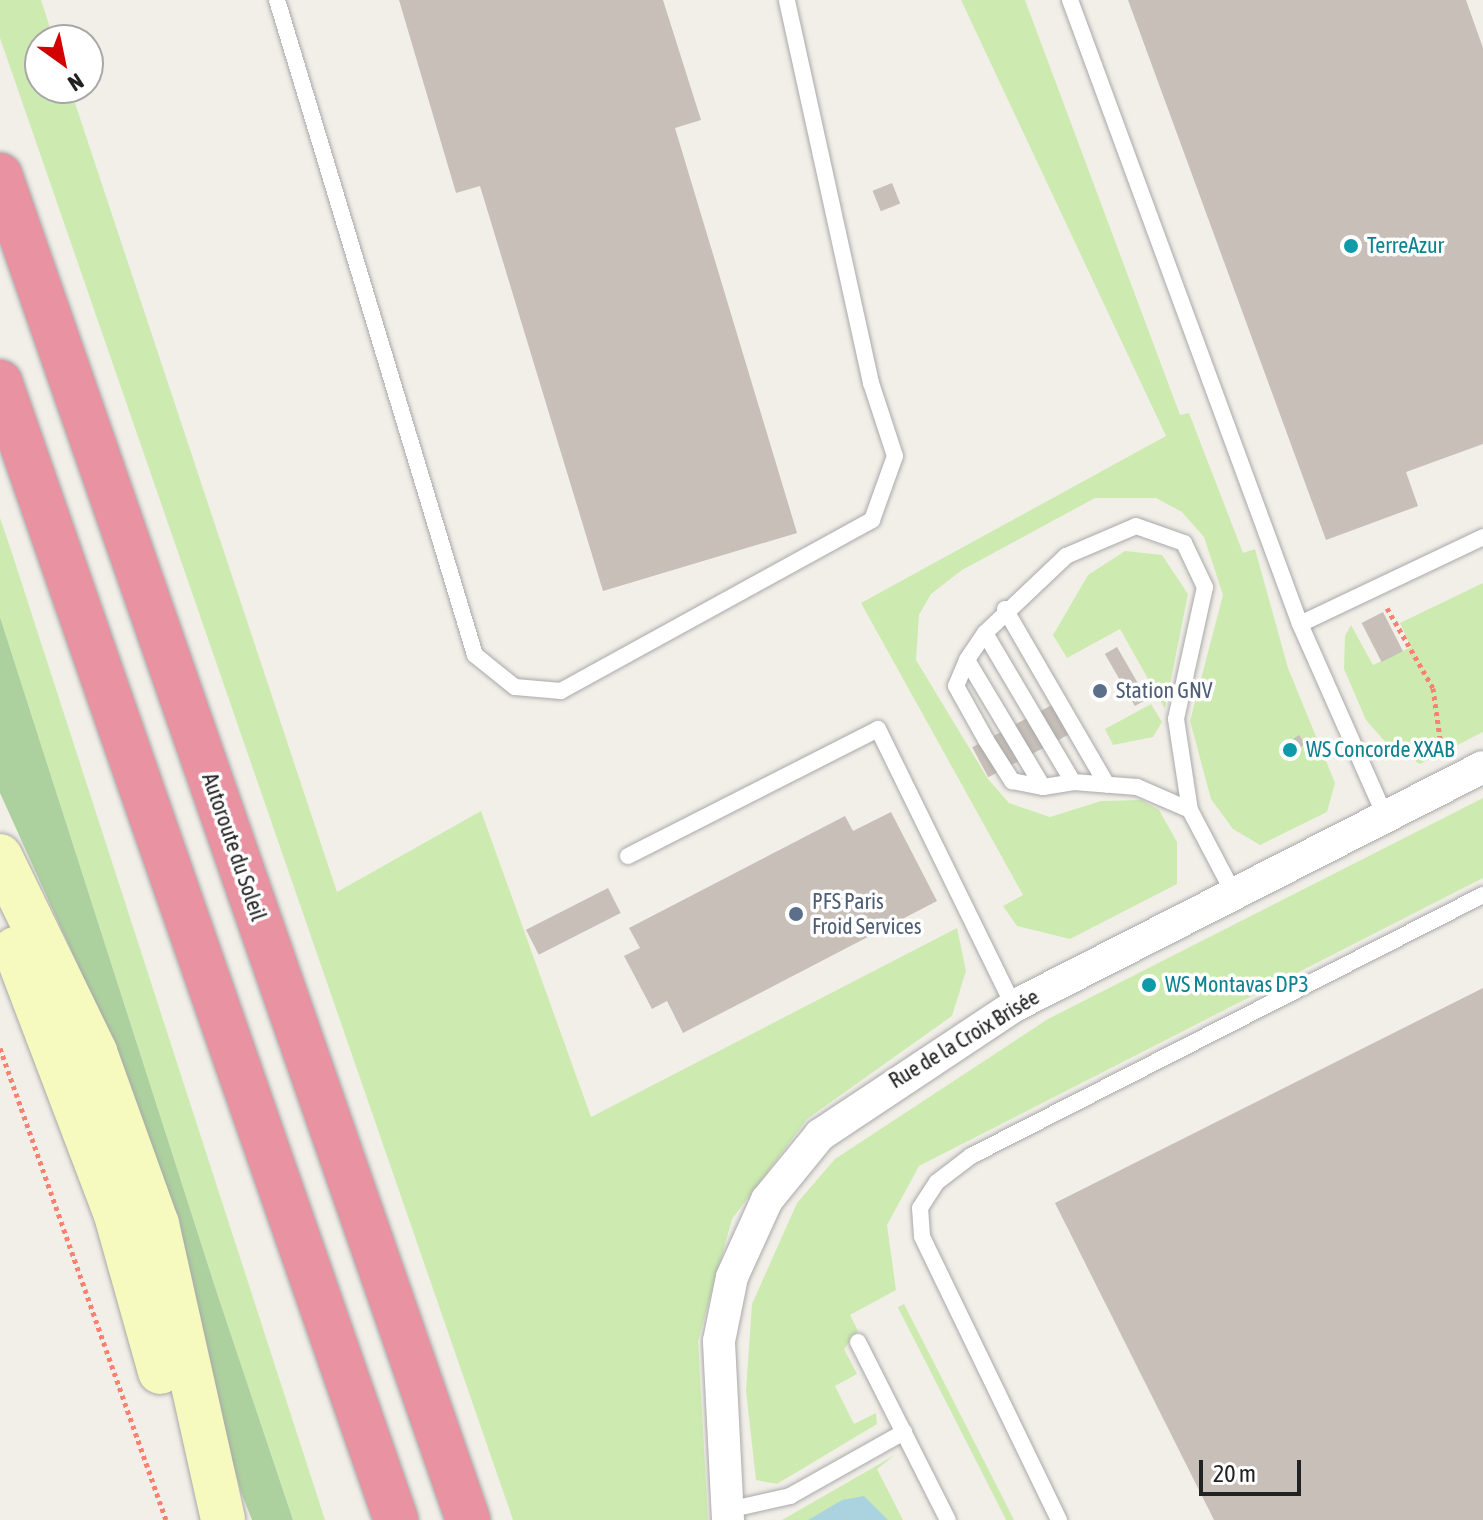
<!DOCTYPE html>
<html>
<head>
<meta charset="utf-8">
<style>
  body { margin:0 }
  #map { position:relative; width:1483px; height:1520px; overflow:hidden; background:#f2efe9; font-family:"Asap Condensed",sans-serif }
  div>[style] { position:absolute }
  .grass>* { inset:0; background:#cdebb0; transform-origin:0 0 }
  .forest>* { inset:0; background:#add19e }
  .water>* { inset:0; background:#aad3df }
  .building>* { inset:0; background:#c7bfb8; transform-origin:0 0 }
  .path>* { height:5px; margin-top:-2.5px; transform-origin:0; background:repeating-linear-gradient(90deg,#fa8072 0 4px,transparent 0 8px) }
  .roads { filter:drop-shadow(0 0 2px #a9a9a9) drop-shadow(0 0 2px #a9a9a9) }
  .lane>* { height:16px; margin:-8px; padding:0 8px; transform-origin:8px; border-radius:8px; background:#fff }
  .street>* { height:32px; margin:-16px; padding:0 16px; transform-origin:16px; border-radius:16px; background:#fff }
  .secondary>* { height:44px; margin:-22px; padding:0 22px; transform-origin:22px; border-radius:22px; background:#f7fabf }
  .highway>* { height:44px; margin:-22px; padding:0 22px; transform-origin:22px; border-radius:22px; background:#e892a2 }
  .dots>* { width:22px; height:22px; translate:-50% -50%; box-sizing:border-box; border:4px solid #fff; border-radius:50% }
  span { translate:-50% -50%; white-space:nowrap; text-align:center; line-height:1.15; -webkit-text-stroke:7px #fff; paint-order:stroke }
  .culture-label { font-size:22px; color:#0d838f }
  .left { translate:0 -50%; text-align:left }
  .service-label { font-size:22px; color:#4e5e75 }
  .street-label { font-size:22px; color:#222 }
  .north { position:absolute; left:24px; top:24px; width:80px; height:80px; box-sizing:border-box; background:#fff; border:2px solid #a7a7a7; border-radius:50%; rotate:147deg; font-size:22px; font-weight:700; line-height:32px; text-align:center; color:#222 }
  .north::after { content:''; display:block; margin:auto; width:28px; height:36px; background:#d40000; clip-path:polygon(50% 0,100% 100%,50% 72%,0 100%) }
  .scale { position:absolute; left:1199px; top:1460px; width:102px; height:36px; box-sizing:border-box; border:4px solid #222; border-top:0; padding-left:10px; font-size:24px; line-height:28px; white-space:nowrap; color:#222; -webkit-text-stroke:6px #fff; paint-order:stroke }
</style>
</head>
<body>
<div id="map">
  <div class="grass">
    <i style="clip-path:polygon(0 0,41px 0,54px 40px,40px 40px,40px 88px,70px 88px,337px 892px,481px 811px,591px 1117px,957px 928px,966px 971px,952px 1016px,807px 1119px,732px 1219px,698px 1341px,708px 1520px,513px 1520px,0 38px)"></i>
    <i style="clip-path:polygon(961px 0,1025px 0,1180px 415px,1189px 413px,1243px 553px,1255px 549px,1288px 668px,1335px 783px,1327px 812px,1260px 845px,1233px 829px,1211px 799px,1190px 721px,1223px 595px,1204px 537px,1182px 512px,1156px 498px,1095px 498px,962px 570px,931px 594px,919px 615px,916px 660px,988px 779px,1009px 803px,1050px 817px,1101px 801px,1141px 800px,1159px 810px,1177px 842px,1177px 884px,1070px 939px,1017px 926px,1003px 906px,1023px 895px,861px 603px,1166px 436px)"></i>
    <i style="clip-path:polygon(0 518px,11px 550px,325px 1520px,293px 1520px,217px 1293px,0 617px)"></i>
    <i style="clip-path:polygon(1125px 551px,1162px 555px,1188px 594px,1165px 709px,1120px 629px,1067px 658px,1053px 635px,1088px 575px)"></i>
    <i style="clip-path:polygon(1483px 583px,1483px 732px,1420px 764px,1388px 745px,1366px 720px,1344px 669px,1345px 636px,1351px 625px,1373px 665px,1411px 647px,1400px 623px)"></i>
    <i style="clip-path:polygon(1151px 704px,1162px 722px,1153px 737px,1113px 745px,1105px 729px)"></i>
    <i style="clip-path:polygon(1483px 798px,1483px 878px,919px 1166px,887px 1225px,896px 1290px,850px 1315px,858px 1331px,844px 1349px,857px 1374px,835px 1386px,854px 1424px,876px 1413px,877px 1424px,777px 1484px,756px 1480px,746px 1391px,752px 1304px,797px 1203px,835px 1159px,1048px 1019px)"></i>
    <i style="left:904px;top:1304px;width:242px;height:7px;rotate:63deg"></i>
    <i style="clip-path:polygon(895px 1455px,877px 1469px,903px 1520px,782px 1520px)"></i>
  </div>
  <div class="forest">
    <i style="clip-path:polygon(0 617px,217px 1293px,293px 1520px,252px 1520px,241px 1492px,118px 1054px,0 793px)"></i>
  </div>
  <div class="water">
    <i style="clip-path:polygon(864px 1496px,888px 1520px,808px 1520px,842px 1500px)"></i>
  </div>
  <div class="building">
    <i style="clip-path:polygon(399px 0,663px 0,701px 120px,675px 128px,797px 533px,603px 591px,480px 186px,456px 193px)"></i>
    <i style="clip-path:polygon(1128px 0,1466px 0,1483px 48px,1483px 444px,1406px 472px,1418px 506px,1326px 540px)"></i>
    <i style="left:892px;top:183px;width:22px;height:21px;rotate:68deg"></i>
    <i style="left:1383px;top:612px;width:44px;height:24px;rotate:63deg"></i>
    <i style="left:1117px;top:647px;width:60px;height:14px;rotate:60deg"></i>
    <i style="left:1065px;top:698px;width:34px;height:105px;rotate:62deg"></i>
    <i style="left:1299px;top:735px;width:11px;height:21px;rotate:56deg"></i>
    <i style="clip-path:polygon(891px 812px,937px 901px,683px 1033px,667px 1001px,652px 1009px,624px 956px,640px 948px,629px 928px,845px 816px,853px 831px)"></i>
    <i style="left:608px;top:888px;width:28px;height:92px;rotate:63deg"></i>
    <i style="left:1154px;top:975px;width:13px;height:18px;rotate:61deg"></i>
    <i style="clip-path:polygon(1483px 988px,1483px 1520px,1214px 1520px,1055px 1203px)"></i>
  </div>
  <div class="path">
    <i style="left:1387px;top:608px;width:92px;rotate:60.1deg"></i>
    <i style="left:1433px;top:688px;width:66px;rotate:82.1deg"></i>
    <i style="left:0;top:1048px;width:500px;rotate:70.62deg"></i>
  </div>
  <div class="roads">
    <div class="lane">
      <i style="left:277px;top:0;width:684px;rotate:73.18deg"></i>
      <i style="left:475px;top:655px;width:51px;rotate:38.7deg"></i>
      <i style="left:515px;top:687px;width:46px;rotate:5deg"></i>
      <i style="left:561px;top:691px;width:355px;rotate:-28.8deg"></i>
      <i style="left:872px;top:520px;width:68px;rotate:-70.2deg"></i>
      <i style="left:895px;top:456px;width:77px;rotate:-108.2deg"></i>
      <i style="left:871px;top:383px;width:392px;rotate:-102.4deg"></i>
      <i style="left:1070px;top:0;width:665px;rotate:69.77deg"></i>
      <i style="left:1300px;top:624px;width:203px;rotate:-25.4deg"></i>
      <i style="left:1136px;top:526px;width:51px;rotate:19.5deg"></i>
      <i style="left:1184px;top:543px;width:49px;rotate:64.5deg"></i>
      <i style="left:1205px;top:587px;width:135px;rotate:102.4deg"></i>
      <i style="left:1176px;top:719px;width:92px;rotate:81.3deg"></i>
      <i style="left:1190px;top:810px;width:58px;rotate:-156.5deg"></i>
      <i style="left:1137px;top:787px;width:64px;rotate:-175.5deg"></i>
      <i style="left:1073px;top:782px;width:173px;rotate:-120.6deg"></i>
      <i style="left:985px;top:633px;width:112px;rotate:-43.5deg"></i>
      <i style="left:1066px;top:556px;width:76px;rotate:-23.2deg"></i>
      <i style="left:1005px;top:609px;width:203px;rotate:59.9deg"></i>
      <i style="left:1300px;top:624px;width:210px;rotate:66.1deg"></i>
      <i style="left:985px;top:633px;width:32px;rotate:124deg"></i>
      <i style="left:967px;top:660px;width:148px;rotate:59.1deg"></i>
      <i style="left:1043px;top:787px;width:30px;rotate:-9deg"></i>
      <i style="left:967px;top:660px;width:28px;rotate:113deg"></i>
      <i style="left:956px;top:686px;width:62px;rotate:60.9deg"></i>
      <i style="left:986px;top:740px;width:49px;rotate:57.6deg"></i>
      <i style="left:1012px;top:781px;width:32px;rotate:11deg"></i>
      <i style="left:1190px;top:810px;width:93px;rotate:62.3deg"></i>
      <i style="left:628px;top:856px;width:280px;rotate:-26.9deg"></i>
      <i style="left:878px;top:729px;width:309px;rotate:63.9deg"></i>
      <i style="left:858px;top:1342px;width:199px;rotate:63.2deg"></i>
      <i style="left:728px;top:1510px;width:64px;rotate:-12.7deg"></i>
      <i style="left:790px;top:1496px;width:131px;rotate:-29.3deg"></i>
      <i style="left:1059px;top:1520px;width:315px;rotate:-115.8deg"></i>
      <i style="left:922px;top:1236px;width:28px;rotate:-94deg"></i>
      <i style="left:920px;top:1208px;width:31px;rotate:-57deg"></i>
      <i style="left:937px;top:1182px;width:43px;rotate:-37.4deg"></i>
      <i style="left:971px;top:1156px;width:575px;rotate:-27.01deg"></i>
    </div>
    <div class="street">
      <i style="left:728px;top:1520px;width:179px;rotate:-92.9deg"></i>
      <i style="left:719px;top:1341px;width:65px;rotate:-78.5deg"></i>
      <i style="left:732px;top:1277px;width:85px;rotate:-65.6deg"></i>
      <i style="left:767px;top:1200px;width:84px;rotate:-50.8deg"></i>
      <i style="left:820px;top:1135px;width:233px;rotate:-33.6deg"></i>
      <i style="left:1014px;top:1006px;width:526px;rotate:-27deg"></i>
    </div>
    <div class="secondary">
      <i style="left:0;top:856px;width:218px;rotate:64.1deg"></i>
      <i style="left:95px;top:1052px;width:183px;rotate:70.2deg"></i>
      <i style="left:157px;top:1224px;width:303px;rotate:77.4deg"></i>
      <i style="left:15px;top:949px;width:285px;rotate:69.2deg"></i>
      <i style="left:116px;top:1215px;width:163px;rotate:74.3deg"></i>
    </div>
    <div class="highway">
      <i style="left:0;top:175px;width:1424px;rotate:70.81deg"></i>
      <i style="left:0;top:382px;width:1205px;rotate:70.81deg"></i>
    </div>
  </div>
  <div class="dots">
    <i style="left:1351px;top:246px;background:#0f9aa8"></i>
    <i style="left:1100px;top:691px;background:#5c6f8a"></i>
    <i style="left:1290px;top:750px;background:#0f9aa8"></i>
    <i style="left:796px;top:914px;background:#5c6f8a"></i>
    <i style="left:1149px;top:985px;background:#0f9aa8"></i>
  </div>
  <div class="culture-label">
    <span class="left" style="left:1367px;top:246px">TerreAzur</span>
    <span class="left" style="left:1306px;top:750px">WS Concorde XXAB</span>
    <span class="left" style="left:1165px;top:985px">WS Montavas DP3</span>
  </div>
  <div class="service-label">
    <span class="left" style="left:1116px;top:691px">Station GNV</span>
    <span class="left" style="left:812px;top:914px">PFS Paris<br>Froid Services</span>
  </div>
  <div class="street-label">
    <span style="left:234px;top:847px;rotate:71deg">Autoroute du Soleil</span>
    <span style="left:964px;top:1039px;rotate:-31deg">Rue de la Croix Brisée</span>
  </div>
  <div class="north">N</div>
  <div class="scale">20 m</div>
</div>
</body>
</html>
